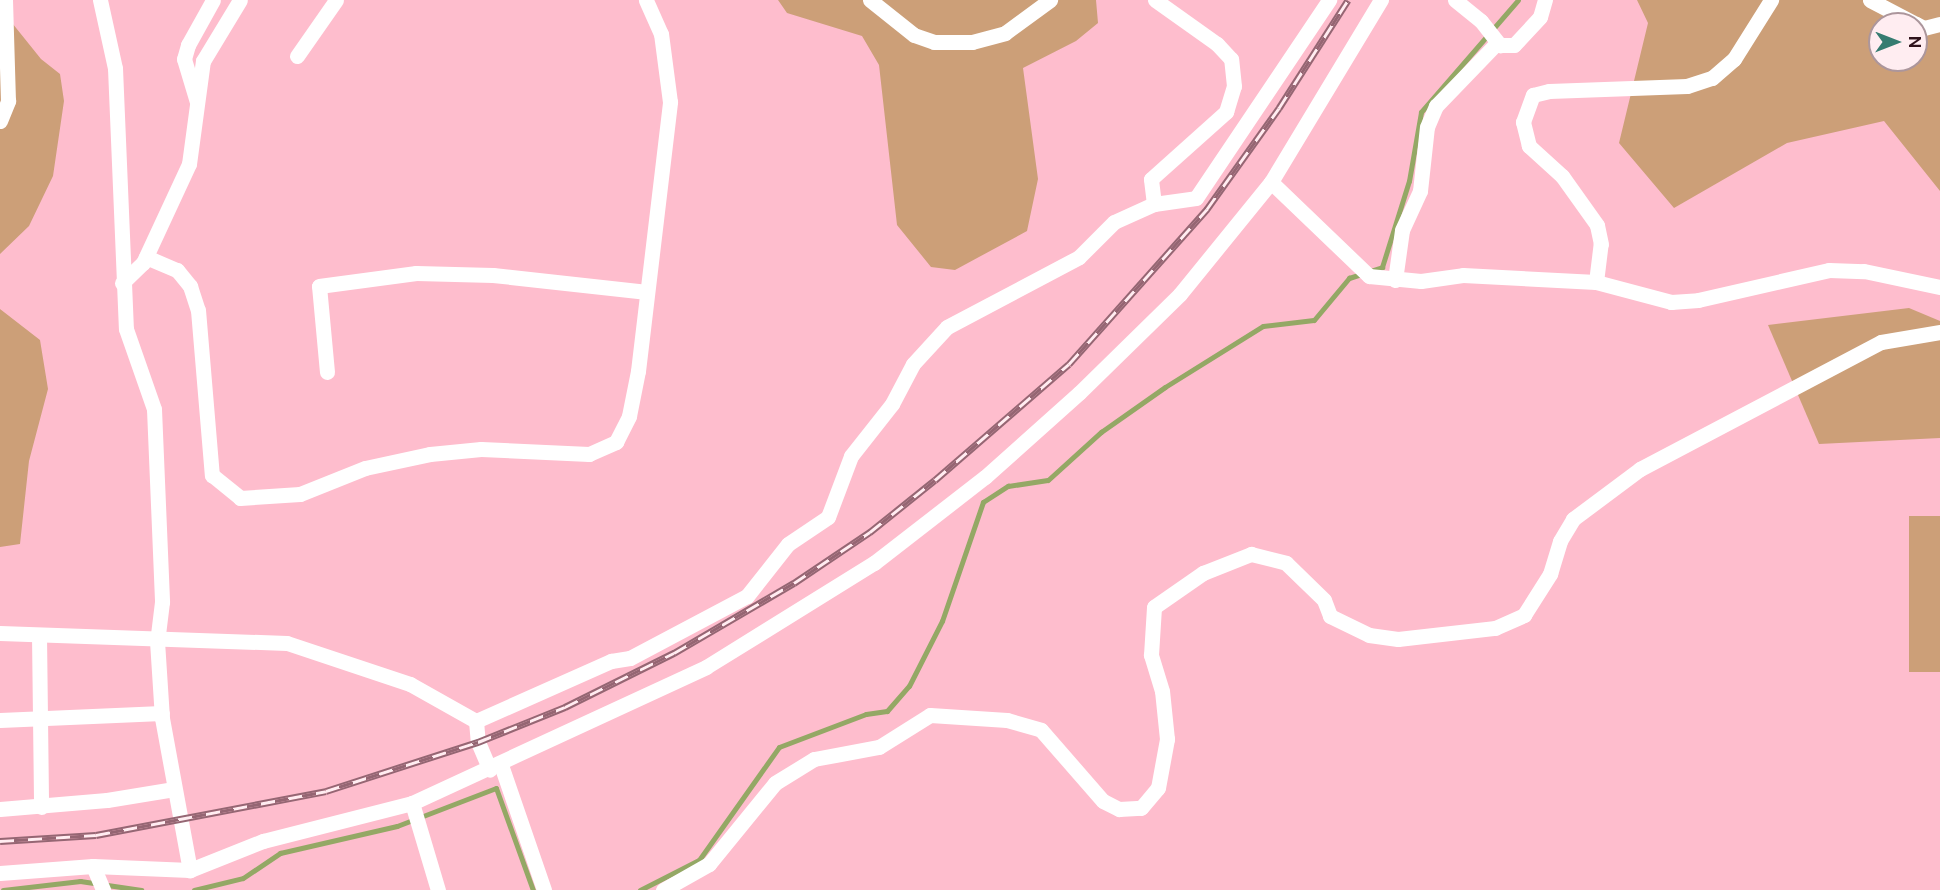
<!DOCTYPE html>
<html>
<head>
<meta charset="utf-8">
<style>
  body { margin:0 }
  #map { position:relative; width:1940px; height:890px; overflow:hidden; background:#febdcd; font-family:"Public Sans",sans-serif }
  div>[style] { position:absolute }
  .green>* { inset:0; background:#cc9f78; transform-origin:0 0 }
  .stream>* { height:5px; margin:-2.5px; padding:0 2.5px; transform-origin:2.5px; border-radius:2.5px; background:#94a865 }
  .street>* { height:15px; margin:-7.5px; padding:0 7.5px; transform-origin:7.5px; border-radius:7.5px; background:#fff }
  .rail>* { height:7px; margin-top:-3.5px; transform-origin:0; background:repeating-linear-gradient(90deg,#ffedf1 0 14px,#956673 0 28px); box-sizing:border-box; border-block:2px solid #956673 }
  span { translate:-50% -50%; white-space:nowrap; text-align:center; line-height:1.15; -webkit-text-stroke:6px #ffedf1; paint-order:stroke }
  .north { position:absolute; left:1868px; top:12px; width:60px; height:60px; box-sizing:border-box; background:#ffedf1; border:2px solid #ac969c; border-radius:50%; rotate:90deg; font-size:16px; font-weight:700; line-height:24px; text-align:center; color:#30131c }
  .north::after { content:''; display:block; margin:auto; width:21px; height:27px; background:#367c71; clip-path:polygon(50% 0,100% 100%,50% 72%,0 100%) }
</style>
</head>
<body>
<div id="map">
  <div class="green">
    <i style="clip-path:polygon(778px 0,1096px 0,1098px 23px,1076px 41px,1023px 68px,1038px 179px,1027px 231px,955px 270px,931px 267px,897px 225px,879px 65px,862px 36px,787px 13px)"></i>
    <i style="clip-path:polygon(evenodd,1637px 0,1940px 0,1940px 191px,1884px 121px,1787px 143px,1674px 208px,1619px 143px,1648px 23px,1637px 0,1880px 24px,1916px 24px,1916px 60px,1880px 60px,1880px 24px)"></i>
    <i style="clip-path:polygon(0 8px,41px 59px,60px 74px,64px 101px,53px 176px,29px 226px,0 254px)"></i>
    <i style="clip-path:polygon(1909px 308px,1940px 321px,1940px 438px,1819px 444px,1768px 325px)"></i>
    <i style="clip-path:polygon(0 309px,40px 340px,48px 389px,29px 461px,20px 544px,0 547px)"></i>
    <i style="left:1940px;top:516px;width:156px;height:31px;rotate:90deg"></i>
  </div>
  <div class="stream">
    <i style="left:3px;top:890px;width:78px;rotate:-6.7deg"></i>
    <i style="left:80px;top:881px;width:62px;rotate:8.4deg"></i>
    <i style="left:194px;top:890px;width:50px;rotate:-13.8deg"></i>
    <i style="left:243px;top:878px;width:45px;rotate:-34deg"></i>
    <i style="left:280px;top:853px;width:120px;rotate:-13deg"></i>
    <i style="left:397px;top:826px;width:106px;rotate:-21deg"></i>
    <i style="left:496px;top:788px;width:109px;rotate:70.1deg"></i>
    <i style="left:640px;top:890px;width:66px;rotate:-27deg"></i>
    <i style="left:699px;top:860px;width:138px;rotate:-54.7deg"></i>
    <i style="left:779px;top:747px;width:93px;rotate:-20.8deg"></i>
    <i style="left:866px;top:714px;width:21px;rotate:-8deg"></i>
    <i style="left:887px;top:711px;width:33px;rotate:-49deg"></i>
    <i style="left:909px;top:686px;width:73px;rotate:-63.1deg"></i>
    <i style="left:942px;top:621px;width:126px;rotate:-71deg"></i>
    <i style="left:983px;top:502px;width:30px;rotate:-33deg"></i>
    <i style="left:1008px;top:486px;width:40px;rotate:-8.5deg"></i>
    <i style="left:1048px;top:480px;width:72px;rotate:-42.2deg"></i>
    <i style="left:1101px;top:432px;width:78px;rotate:-35.1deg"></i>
    <i style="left:1165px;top:387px;width:115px;rotate:-31.9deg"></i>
    <i style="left:1263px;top:326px;width:51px;rotate:-6.7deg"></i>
    <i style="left:1314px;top:320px;width:55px;rotate:-50.2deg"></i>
    <i style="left:1349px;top:278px;width:35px;rotate:-18deg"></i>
    <i style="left:1382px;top:267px;width:90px;rotate:-72.6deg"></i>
    <i style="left:1409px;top:181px;width:70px;rotate:-80.1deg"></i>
    <i style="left:1421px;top:112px;width:148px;rotate:-49.1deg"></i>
  </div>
  <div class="street">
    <i style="left:100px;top:0;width:70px;rotate:77.6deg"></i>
    <i style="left:115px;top:68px;width:261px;rotate:87.6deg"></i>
    <i style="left:126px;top:329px;width:85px;rotate:70.7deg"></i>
    <i style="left:154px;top:409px;width:193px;rotate:87.6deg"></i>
    <i style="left:162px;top:602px;width:39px;rotate:97deg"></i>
    <i style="left:157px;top:641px;width:77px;rotate:86.3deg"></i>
    <i style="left:162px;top:718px;width:155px;rotate:79.6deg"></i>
    <i style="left:870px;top:0;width:56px;rotate:38.5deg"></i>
    <i style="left:914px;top:35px;width:21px;rotate:19deg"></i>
    <i style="left:934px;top:42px;width:38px"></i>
    <i style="left:972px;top:42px;width:34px;rotate:-15deg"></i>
    <i style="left:1005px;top:33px;width:56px;rotate:-36.3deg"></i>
    <i style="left:1455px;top:0;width:33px;rotate:39deg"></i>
    <i style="left:1481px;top:21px;width:31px;rotate:52deg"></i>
    <i style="left:1870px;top:0;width:52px;rotate:27.6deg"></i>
    <i style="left:1916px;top:24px;width:9px;rotate:27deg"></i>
    <i style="left:1924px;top:28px;width:16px;rotate:-14deg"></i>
    <i style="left:297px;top:56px;width:68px;rotate:-55.1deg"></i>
    <i style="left:197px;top:102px;width:45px;rotate:-106.8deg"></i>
    <i style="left:184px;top:59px;width:15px;rotate:-74deg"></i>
    <i style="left:188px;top:45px;width:51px;rotate:-60.9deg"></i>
    <i style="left:0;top:121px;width:22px;rotate:-68deg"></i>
    <i style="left:8px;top:101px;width:101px;rotate:-91.7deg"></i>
    <i style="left:1271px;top:182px;width:136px;rotate:43.8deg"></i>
    <i style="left:1369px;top:276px;width:52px;rotate:5.5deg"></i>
    <i style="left:1421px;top:281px;width:42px;rotate:-8.1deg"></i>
    <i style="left:1463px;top:275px;width:133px;rotate:3deg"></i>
    <i style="left:1596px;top:282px;width:78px;rotate:14.9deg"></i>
    <i style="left:1671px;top:302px;width:27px;rotate:-4deg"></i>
    <i style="left:1698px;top:300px;width:134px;rotate:-12.9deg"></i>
    <i style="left:1829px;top:270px;width:35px;rotate:2deg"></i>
    <i style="left:1864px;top:271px;width:78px;rotate:11.9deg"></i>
    <i style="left:1154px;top:204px;width:25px;rotate:-97deg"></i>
    <i style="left:1151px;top:179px;width:101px;rotate:-41.8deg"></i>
    <i style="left:1226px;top:112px;width:27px;rotate:-73deg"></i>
    <i style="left:1234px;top:86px;width:27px;rotate:-96deg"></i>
    <i style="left:1231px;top:59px;width:21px;rotate:-133deg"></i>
    <i style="left:1217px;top:44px;width:76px;rotate:-144.6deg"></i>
    <i style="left:146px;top:257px;width:34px;rotate:23deg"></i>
    <i style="left:177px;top:270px;width:21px;rotate:51deg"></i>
    <i style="left:190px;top:286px;width:25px;rotate:72deg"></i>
    <i style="left:198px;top:310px;width:166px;rotate:85.2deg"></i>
    <i style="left:212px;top:475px;width:36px;rotate:39deg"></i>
    <i style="left:240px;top:498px;width:60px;rotate:-3.8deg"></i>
    <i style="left:300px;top:494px;width:70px;rotate:-21.8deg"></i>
    <i style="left:365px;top:468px;width:66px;rotate:-12.2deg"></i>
    <i style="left:430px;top:454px;width:51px;rotate:-5.6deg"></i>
    <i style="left:481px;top:449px;width:108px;rotate:2.7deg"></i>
    <i style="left:589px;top:454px;width:30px;rotate:-24deg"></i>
    <i style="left:616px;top:442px;width:29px;rotate:-63deg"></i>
    <i style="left:629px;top:416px;width:46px;rotate:-78.7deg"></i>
    <i style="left:638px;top:371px;width:271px;rotate:-83.2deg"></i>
    <i style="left:670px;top:102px;width:69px;rotate:-97.5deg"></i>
    <i style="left:661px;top:34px;width:37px;rotate:-114deg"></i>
    <i style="left:1395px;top:280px;width:50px;rotate:-82deg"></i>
    <i style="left:1402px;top:230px;width:43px;rotate:-65.2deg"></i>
    <i style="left:1420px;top:191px;width:64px;rotate:-83.8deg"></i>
    <i style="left:1427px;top:127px;width:23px;rotate:-67deg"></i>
    <i style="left:1436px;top:106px;width:85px;rotate:-46deg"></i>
    <i style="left:1495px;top:45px;width:19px"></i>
    <i style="left:1514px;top:45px;width:38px;rotate:-47deg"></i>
    <i style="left:1540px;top:17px;width:18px;rotate:-74deg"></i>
    <i style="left:1596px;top:282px;width:38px;rotate:-83deg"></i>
    <i style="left:1601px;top:244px;width:19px;rotate:-102deg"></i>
    <i style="left:1597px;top:225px;width:60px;rotate:-125.5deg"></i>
    <i style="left:1562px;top:176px;width:45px;rotate:-137.7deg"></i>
    <i style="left:1529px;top:146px;width:25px;rotate:-104deg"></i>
    <i style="left:1523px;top:122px;width:29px;rotate:-70deg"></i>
    <i style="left:1533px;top:95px;width:16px;rotate:-14deg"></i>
    <i style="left:1549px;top:91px;width:138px;rotate:-2.1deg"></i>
    <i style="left:1687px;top:86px;width:26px;rotate:-18deg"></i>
    <i style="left:1712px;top:78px;width:29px;rotate:-41deg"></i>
    <i style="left:1734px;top:59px;width:70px;rotate:-57.9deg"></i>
    <i style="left:122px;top:283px;width:29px;rotate:-44deg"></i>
    <i style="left:143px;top:263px;width:109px;rotate:-65.1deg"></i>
    <i style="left:189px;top:164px;width:104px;rotate:-82.3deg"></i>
    <i style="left:203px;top:61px;width:71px;rotate:-58.8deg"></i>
    <i style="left:327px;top:372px;width:86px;rotate:-95.3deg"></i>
    <i style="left:319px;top:286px;width:98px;rotate:-7.6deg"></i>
    <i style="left:416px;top:273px;width:77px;rotate:1.5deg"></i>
    <i style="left:493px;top:275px;width:155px;rotate:6.3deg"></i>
    <i style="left:0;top:633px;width:287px;rotate:2deg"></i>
    <i style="left:287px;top:643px;width:130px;rotate:18.4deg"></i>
    <i style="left:410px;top:684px;width:76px;rotate:29.3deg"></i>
    <i style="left:39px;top:635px;width:172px;rotate:89.3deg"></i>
    <i style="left:0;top:720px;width:162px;rotate:-2.5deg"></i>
    <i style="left:476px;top:721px;width:148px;rotate:-24deg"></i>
    <i style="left:611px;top:661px;width:19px;rotate:-9deg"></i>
    <i style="left:630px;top:658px;width:132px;rotate:-27.9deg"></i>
    <i style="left:747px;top:596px;width:66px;rotate:-51.7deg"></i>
    <i style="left:788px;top:544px;width:48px;rotate:-34deg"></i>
    <i style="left:828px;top:517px;width:65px;rotate:-69.3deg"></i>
    <i style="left:851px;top:456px;width:66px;rotate:-51.7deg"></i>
    <i style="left:892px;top:404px;width:45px;rotate:-62.3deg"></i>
    <i style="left:913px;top:364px;width:50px;rotate:-47.4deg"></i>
    <i style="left:947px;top:327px;width:149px;rotate:-27.9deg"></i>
    <i style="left:1079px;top:257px;width:49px;rotate:-45deg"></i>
    <i style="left:1114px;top:222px;width:44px;rotate:-24.2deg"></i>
    <i style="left:1154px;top:204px;width:42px;rotate:-8.1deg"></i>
    <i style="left:1196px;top:198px;width:239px;rotate:-56.1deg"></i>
    <i style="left:476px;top:721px;width:21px;rotate:85deg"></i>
    <i style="left:478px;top:742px;width:30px;rotate:67deg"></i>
    <i style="left:501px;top:765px;width:132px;rotate:71deg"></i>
    <i style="left:412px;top:803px;width:91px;rotate:73.4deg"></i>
    <i style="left:0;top:809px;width:107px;rotate:-4.8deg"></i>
    <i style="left:107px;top:800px;width:68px;rotate:-9.3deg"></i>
    <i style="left:93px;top:866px;width:26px;rotate:67deg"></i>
    <i style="left:0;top:873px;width:93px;rotate:-4.3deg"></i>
    <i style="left:93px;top:866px;width:97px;rotate:2.4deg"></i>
    <i style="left:190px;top:870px;width:79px;rotate:-21.7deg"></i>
    <i style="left:263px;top:841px;width:154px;rotate:-14.3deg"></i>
    <i style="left:412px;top:803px;width:324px;rotate:-24.8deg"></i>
    <i style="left:706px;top:667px;width:198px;rotate:-31.8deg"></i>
    <i style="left:874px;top:563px;width:140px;rotate:-37.8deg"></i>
    <i style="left:985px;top:477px;width:126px;rotate:-41.8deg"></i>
    <i style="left:1079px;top:393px;width:141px;rotate:-44.4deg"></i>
    <i style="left:1180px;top:294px;width:144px;rotate:-50.9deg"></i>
    <i style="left:1271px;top:182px;width:213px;rotate:-58.9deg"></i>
    <i style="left:663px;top:890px;width:53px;rotate:-29.5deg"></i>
    <i style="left:709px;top:864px;width:104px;rotate:-50.8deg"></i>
    <i style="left:775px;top:783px;width:46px;rotate:-31.6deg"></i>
    <i style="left:814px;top:759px;width:66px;rotate:-10.5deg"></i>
    <i style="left:879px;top:747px;width:60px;rotate:-32.1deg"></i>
    <i style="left:930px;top:715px;width:77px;rotate:3.7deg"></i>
    <i style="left:1007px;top:720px;width:35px;rotate:16deg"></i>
    <i style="left:1041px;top:730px;width:94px;rotate:48.9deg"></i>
    <i style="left:1103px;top:801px;width:18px;rotate:27deg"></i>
    <i style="left:1119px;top:809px;width:22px;rotate:-3deg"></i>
    <i style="left:1141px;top:808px;width:26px;rotate:-50deg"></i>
    <i style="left:1158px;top:788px;width:50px;rotate:-79.6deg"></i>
    <i style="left:1167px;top:739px;width:48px;rotate:-95.9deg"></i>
    <i style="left:1162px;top:691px;width:38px;rotate:-107deg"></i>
    <i style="left:1151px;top:655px;width:48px;rotate:-86.4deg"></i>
    <i style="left:1154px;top:607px;width:60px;rotate:-34.8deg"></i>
    <i style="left:1203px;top:573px;width:52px;rotate:-21.6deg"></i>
    <i style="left:1251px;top:554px;width:36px;rotate:14deg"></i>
    <i style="left:1286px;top:563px;width:53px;rotate:44.2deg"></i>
    <i style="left:1324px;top:600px;width:17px;rotate:69deg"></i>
    <i style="left:1330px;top:616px;width:43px;rotate:26deg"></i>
    <i style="left:1369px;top:635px;width:29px;rotate:8deg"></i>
    <i style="left:1398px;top:639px;width:98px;rotate:-6.5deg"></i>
    <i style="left:1495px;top:628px;width:32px;rotate:-24deg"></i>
    <i style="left:1524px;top:615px;width:49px;rotate:-57.6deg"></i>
    <i style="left:1550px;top:574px;width:34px;rotate:-73deg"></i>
    <i style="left:1560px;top:541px;width:26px;rotate:-59deg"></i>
    <i style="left:1573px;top:519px;width:84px;rotate:-36.7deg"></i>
    <i style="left:1640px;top:469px;width:272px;rotate:-27.8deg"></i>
    <i style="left:1881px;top:342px;width:60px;rotate:-9.6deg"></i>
  </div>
  <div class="rail">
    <i style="left:0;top:841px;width:96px;rotate:-3.6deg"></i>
    <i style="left:96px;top:835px;width:234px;rotate:-10.8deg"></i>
    <i style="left:326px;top:791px;width:160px;rotate:-17.9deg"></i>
    <i style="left:478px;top:742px;width:94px;rotate:-21.9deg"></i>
    <i style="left:565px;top:707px;width:122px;rotate:-26.4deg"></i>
    <i style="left:674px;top:653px;width:139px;rotate:-30.3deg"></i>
    <i style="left:794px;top:583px;width:92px;rotate:-33.9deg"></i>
    <i style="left:870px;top:532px;width:83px;rotate:-38.7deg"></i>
    <i style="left:935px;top:480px;width:177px;rotate:-40.9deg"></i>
    <i style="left:1069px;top:364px;width:208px;rotate:-48.3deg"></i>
    <i style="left:1207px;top:209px;width:124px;rotate:-54.5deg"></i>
    <i style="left:1279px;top:108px;width:128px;rotate:-57.4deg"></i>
  </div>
  <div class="north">N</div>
</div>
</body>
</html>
